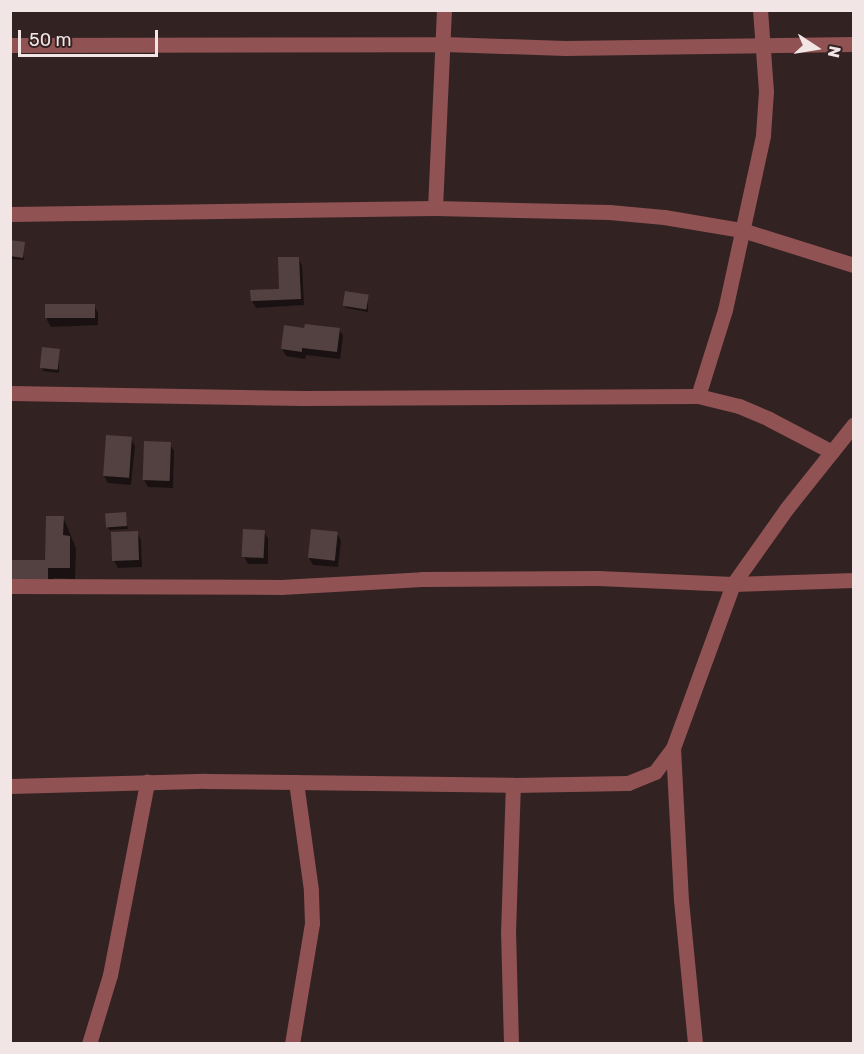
<!DOCTYPE html>
<html>
<head>
<meta charset="utf-8">
<style>
  body { margin:0 }
  #map { position:relative; width:864px; height:1054px; overflow:hidden; background:#322222; font-family:Rubik,sans-serif }
  div>[style] { position:absolute }
  .shadow>* { inset:0; background:#0007 }
  .building>* { inset:0; background:#534141; transform-origin:0 0 }
  .minor>* { height:15px; margin:-7.5px; padding:0 7.5px; transform-origin:7.5px; border-radius:7.5px; background:#905253 }
  span { translate:-50% -50%; white-space:nowrap; text-align:center; line-height:1.15; -webkit-text-stroke:5px #322222; paint-order:stroke }
  .frame { position:absolute; inset:0; border:12px solid #f1e6e5; pointer-events:none }
  .north { position:absolute; left:786px; top:18px; width:60px; height:60px; -webkit-text-stroke:4px #322222; paint-order:stroke; rotate:102deg; font-size:16px; font-weight:700; line-height:24px; text-align:center; color:#f1e6e5 }
  .north::after { content:''; display:block; margin:auto; width:21px; height:27px; background:#f1e6e5; clip-path:polygon(50% 0,100% 100%,50% 72%,0 100%) }
  .scale { position:absolute; left:18px; top:30px; width:140px; height:27px; box-sizing:border-box; border:3px solid #f1e6e5; border-top:0; padding-left:8px; font-size:18px; line-height:21px; white-space:nowrap; color:#f1e6e5; -webkit-text-stroke:4px #322222; paint-order:stroke }
</style>
</head>
<body>
<div id="map">
  <div class="shadow">
    <i style="clip-path:polygon(10px 241px,24px 243px,24px 260px,10px 259px)"></i>
    <i style="clip-path:polygon(298px 258px,302px 265px,304px 305px,256px 308px,252px 301px,281px 291px)"></i>
    <i style="clip-path:polygon(368px 297px,368px 312px,346px 308px,344px 305px)"></i>
    <i style="clip-path:polygon(94px 306px,98px 313px,98px 325px,51px 327px,47px 320px,46px 308px)"></i>
    <i style="clip-path:polygon(339px 329px,343px 336px,340px 359px,306px 355px,305px 359px,286px 356px,282px 349px,306px 330px)"></i>
    <i style="clip-path:polygon(59px 351px,59px 373px,43px 371px,42px 368px)"></i>
    <i style="clip-path:polygon(131px 439px,135px 446px,131px 485px,108px 483px,104px 476px)"></i>
    <i style="clip-path:polygon(170px 444px,174px 451px,173px 488px,148px 487px,144px 480px)"></i>
    <i style="clip-path:polygon(125px 514px,128px 529px,109px 530px,108px 527px)"></i>
    <i style="clip-path:polygon(63px 517px,76px 548px,75px 579px,54px 578px,53px 592px,17px 591px,46px 562px)"></i>
    <i style="clip-path:polygon(264px 531px,268px 539px,268px 564px,248px 564px,244px 557px)"></i>
    <i style="clip-path:polygon(137px 533px,141px 540px,142px 567px,118px 568px,114px 561px)"></i>
    <i style="clip-path:polygon(337px 533px,341px 541px,338px 567px,313px 565px,309px 558px)"></i>
  </div>
  <div class="building">
    <i style="clip-path:polygon(10px 240px,25px 242px,23px 258px,10px 256px)"></i>
    <i style="clip-path:polygon(278px 257px,299px 257px,301px 299px,251px 301px,250px 290px,279px 289px)"></i>
    <i style="left:345px;top:291px;width:24px;height:15px;rotate:9deg"></i>
    <i style="left:95px;top:304px;width:14px;height:50px;rotate:90deg"></i>
    <i style="clip-path:polygon(305px 324px,340px 328px,337px 352px,302px 348px,302px 352px,281px 349px,284px 325px,304px 328px)"></i>
    <i style="left:42px;top:347px;width:18px;height:21px;rotate:6deg"></i>
    <i style="left:106px;top:435px;width:26px;height:41px;rotate:4deg"></i>
    <i style="left:144px;top:441px;width:27px;height:39px;rotate:2deg"></i>
    <i style="left:126px;top:512px;width:14px;height:21px;rotate:86deg"></i>
    <i style="clip-path:polygon(46px 516px,64px 516px,63px 535px,70px 536px,70px 568px,48px 568px,48px 581px,10px 580px,10px 560px,45px 560px)"></i>
    <i style="left:243px;top:529px;width:22px;height:28px;rotate:3deg"></i>
    <i style="left:311px;top:529px;width:27px;height:29px;rotate:6deg"></i>
    <i style="left:138px;top:531px;width:29px;height:27px;rotate:88deg"></i>
  </div>
  <div class="minor">
    <i style="left:10px;top:45px;width:434px;rotate:-0.1deg"></i>
    <i style="left:444px;top:44px;width:121px;rotate:1.9deg"></i>
    <i style="left:565px;top:48px;width:289px;rotate:-0.8deg"></i>
    <i style="left:435px;top:208px;width:198px;rotate:-87.4deg"></i>
    <i style="left:10px;top:214px;width:425px;rotate:-0.8deg"></i>
    <i style="left:435px;top:208px;width:174px;rotate:1.3deg"></i>
    <i style="left:609px;top:212px;width:55px;rotate:5.2deg"></i>
    <i style="left:664px;top:217px;width:79px;rotate:9.5deg"></i>
    <i style="left:742px;top:230px;width:117px;rotate:17.4deg"></i>
    <i style="left:10px;top:393px;width:293px;rotate:1deg"></i>
    <i style="left:303px;top:398px;width:395px;rotate:-0.3deg"></i>
    <i style="left:698px;top:396px;width:42px;rotate:13.7deg"></i>
    <i style="left:739px;top:406px;width:33px;rotate:23deg"></i>
    <i style="left:769px;top:419px;width:71px;rotate:27.6deg"></i>
    <i style="left:698px;top:396px;width:90px;rotate:-72.6deg"></i>
    <i style="left:725px;top:310px;width:179px;rotate:-77.7deg"></i>
    <i style="left:763px;top:135px;width:44px;rotate:-86.1deg"></i>
    <i style="left:766px;top:91px;width:81px;rotate:-94.2deg"></i>
    <i style="left:10px;top:586px;width:271px;rotate:0.2deg"></i>
    <i style="left:281px;top:587px;width:141px;rotate:-3.2deg"></i>
    <i style="left:422px;top:579px;width:176px;rotate:-0.3deg"></i>
    <i style="left:598px;top:578px;width:135px;rotate:2.5deg"></i>
    <i style="left:733px;top:584px;width:121px;rotate:-1.9deg"></i>
    <i style="left:673px;top:748px;width:152px;rotate:87deg"></i>
    <i style="left:681px;top:900px;width:145px;rotate:84.4deg"></i>
    <i style="left:10px;top:786px;width:196px;rotate:-1.5deg"></i>
    <i style="left:206px;top:781px;width:307px;rotate:0.7deg"></i>
    <i style="left:513px;top:785px;width:115px;rotate:-1deg"></i>
    <i style="left:628px;top:783px;width:29px;rotate:-22deg"></i>
    <i style="left:655px;top:772px;width:30px;rotate:-53deg"></i>
    <i style="left:673px;top:748px;width:175px;rotate:-69.9deg"></i>
    <i style="left:733px;top:584px;width:93px;rotate:-54.6deg"></i>
    <i style="left:787px;top:508px;width:107px;rotate:-51.4deg"></i>
    <i style="left:89px;top:1044px;width:72px;rotate:-73.1deg"></i>
    <i style="left:110px;top:975px;width:197px;rotate:-79.1deg"></i>
    <i style="left:292px;top:1044px;width:123px;rotate:-80.6deg"></i>
    <i style="left:312px;top:923px;width:33px;rotate:-92deg"></i>
    <i style="left:311px;top:890px;width:109px;rotate:-97.9deg"></i>
    <i style="left:511px;top:1044px;width:111px;rotate:-91.5deg"></i>
    <i style="left:508px;top:933px;width:148px;rotate:-88.1deg"></i>
  </div>
  <div class="frame"></div>
  <div class="north">N</div>
  <div class="scale">50 m</div>
</div>
</body>
</html>
